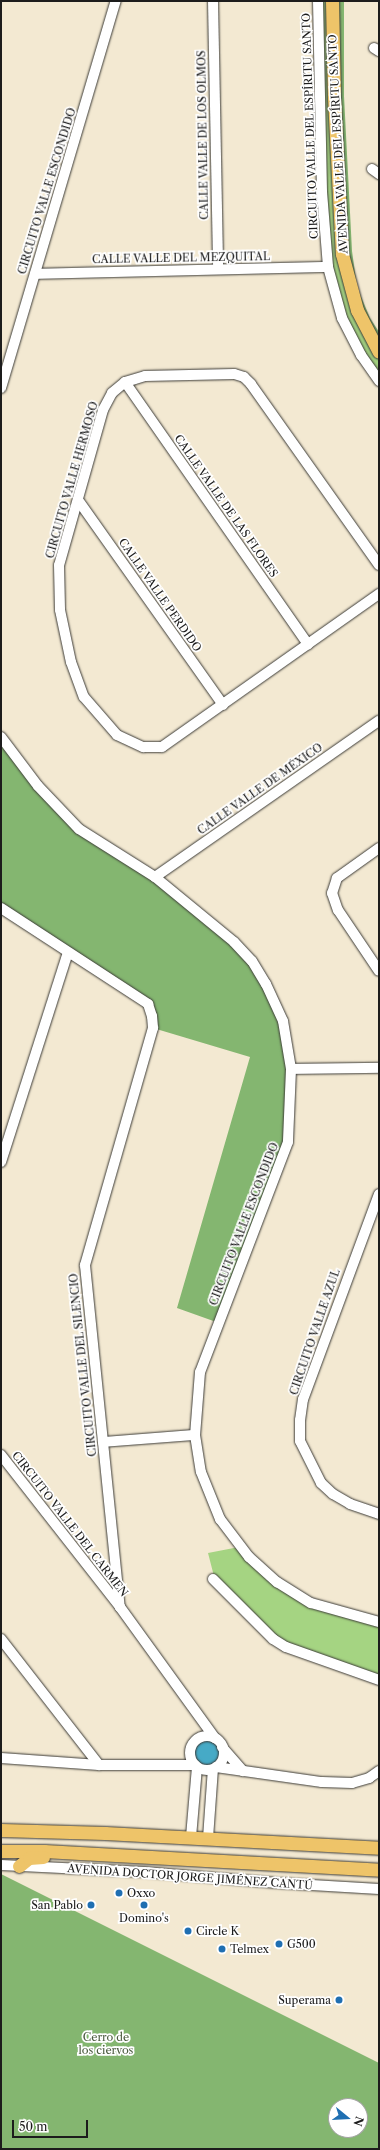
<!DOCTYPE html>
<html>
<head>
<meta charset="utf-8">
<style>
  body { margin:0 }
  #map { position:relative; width:380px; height:2150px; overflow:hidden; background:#f3e9d2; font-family:"Libre Caslon Text",serif }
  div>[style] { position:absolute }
  .green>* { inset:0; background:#a5d482 }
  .forest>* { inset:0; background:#84b670 }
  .water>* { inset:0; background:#46aac6 }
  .round { border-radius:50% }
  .roads { filter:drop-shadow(0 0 1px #3c3b37) drop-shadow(0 0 1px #3c3b37) }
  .minor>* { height:10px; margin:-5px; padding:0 5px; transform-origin:5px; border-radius:5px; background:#fff }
  .minor>.ring { margin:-5px; padding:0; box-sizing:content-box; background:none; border:10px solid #fff; border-radius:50% }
  .major>* { height:13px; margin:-6.5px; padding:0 6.5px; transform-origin:6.5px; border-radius:6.5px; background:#eec469 }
  .dots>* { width:11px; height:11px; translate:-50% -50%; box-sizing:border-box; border:2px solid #fff; border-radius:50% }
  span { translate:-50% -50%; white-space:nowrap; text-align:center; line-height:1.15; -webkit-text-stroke:3.5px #fff; paint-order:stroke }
  .street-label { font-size:11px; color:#1c1c1c }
  .poi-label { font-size:11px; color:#1c1c1c }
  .left { translate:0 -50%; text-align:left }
  .right { translate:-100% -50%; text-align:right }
  .park-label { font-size:11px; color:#4c5c40 }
  .frame { position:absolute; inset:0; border:2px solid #1c1c1c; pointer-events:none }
  .north { position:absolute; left:328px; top:2098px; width:40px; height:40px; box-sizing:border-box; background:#fff; border:1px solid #a4a4a4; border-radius:50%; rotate:108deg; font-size:11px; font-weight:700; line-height:16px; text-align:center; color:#1c1c1c }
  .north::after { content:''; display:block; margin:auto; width:14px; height:18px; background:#1f6fb2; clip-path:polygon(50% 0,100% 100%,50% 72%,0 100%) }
  .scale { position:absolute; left:12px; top:2120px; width:76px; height:18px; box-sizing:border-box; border:2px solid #1c1c1c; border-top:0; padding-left:5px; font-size:12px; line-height:14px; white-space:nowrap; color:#1c1c1c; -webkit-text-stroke:3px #fff; paint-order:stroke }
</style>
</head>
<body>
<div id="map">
  <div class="green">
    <i style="clip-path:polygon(318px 1px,332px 1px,340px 252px,379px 352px,379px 381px,361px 355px,328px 267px)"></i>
    <i style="clip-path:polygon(239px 1547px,311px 1603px,379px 1622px,379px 1680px,286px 1647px,216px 1584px,208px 1553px)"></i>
  </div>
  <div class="forest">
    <i style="clip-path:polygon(332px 1px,344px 1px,344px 96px,352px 251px,357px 287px,370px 318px,379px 332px,379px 350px,347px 288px)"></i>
    <i style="clip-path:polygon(1px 737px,79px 829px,155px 877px,252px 961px,283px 1021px,291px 1069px,288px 1142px,219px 1323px,177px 1308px,250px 1057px,153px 1028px,148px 1004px,1px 908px)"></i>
    <i style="clip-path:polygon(evenodd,1px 1874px,379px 2063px,379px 2149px,1px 2149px,1px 1874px,336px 2106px,360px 2106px,360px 2130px,336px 2130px,336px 2106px)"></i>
  </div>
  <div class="water">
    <i class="round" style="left:190px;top:1736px;width:34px;height:34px"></i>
  </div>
  <div class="roads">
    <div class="minor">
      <i style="left:213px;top:1px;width:268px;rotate:88.9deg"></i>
      <i style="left:318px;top:1px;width:191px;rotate:88.8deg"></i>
      <i style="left:322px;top:192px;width:75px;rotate:85.4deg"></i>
      <i style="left:328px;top:267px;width:53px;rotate:74.6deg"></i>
      <i style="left:342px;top:318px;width:42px;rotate:62.8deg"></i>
      <i style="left:361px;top:355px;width:32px;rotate:55deg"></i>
      <i style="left:374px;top:48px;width:6px;rotate:31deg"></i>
      <i style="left:372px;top:169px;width:9px;rotate:36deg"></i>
      <i style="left:35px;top:274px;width:293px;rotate:-1.4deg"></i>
      <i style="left:125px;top:382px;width:320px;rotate:55.1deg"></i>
      <i style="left:1px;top:388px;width:404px;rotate:-73.5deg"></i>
      <i style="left:78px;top:500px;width:251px;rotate:54.7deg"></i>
      <i style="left:379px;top:565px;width:222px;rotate:-125.3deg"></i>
      <i style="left:251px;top:384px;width:10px;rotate:-135deg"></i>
      <i style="left:244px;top:377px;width:10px;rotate:-163deg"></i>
      <i style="left:234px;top:374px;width:89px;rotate:178.7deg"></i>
      <i style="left:145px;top:376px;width:21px;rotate:163deg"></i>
      <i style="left:125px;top:382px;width:17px;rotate:140deg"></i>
      <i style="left:112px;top:393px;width:19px;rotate:118deg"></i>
      <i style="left:103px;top:410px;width:161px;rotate:105.8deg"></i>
      <i style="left:59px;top:565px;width:45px;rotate:88.7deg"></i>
      <i style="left:60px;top:610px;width:53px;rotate:78.1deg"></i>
      <i style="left:71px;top:662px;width:37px;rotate:70deg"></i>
      <i style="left:84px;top:697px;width:50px;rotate:49deg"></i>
      <i style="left:117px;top:735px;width:29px;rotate:25deg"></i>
      <i style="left:143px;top:747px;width:19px"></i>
      <i style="left:162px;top:747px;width:266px;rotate:-35.2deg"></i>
      <i style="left:1px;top:737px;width:61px;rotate:52.9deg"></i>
      <i style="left:38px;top:786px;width:59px;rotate:46.4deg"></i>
      <i style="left:79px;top:829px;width:90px;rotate:32.3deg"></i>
      <i style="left:155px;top:877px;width:102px;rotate:39.4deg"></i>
      <i style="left:234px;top:942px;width:26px;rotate:47deg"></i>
      <i style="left:252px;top:961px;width:27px;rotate:59deg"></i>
      <i style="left:266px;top:984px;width:41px;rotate:65.3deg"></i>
      <i style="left:283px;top:1021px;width:49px;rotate:80.5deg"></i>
      <i style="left:291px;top:1069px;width:73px;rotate:92.4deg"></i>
      <i style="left:288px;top:1142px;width:246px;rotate:110.9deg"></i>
      <i style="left:200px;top:1372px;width:63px;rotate:94.5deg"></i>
      <i style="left:195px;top:1435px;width:37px;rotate:81deg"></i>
      <i style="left:201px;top:1472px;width:51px;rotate:68deg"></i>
      <i style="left:220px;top:1519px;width:48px;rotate:52.7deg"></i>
      <i style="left:249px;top:1557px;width:38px;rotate:42deg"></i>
      <i style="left:277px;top:1582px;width:40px;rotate:32deg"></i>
      <i style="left:311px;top:1603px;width:71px;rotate:15.6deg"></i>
      <i style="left:379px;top:848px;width:52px;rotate:144.5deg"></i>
      <i style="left:337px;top:878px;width:16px;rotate:108deg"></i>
      <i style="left:332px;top:893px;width:18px;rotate:71deg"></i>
      <i style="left:338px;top:910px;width:73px;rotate:56.1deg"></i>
      <i style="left:155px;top:877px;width:273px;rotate:-34.9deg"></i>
      <i style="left:1px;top:908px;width:176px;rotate:33.1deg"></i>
      <i style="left:148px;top:1004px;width:13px;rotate:72deg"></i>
      <i style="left:152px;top:1016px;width:12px;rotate:85deg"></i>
      <i style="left:153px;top:1028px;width:247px;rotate:106deg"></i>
      <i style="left:85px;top:1265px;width:344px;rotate:84.2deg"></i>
      <i style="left:291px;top:1069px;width:88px;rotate:-0.7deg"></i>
      <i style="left:1px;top:1162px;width:220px;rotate:-72.3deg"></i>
      <i style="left:379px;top:1194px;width:219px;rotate:110.3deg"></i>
      <i style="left:303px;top:1399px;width:21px;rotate:98deg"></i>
      <i style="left:300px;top:1420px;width:21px;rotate:90deg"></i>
      <i style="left:300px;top:1441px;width:47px;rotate:63.4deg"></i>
      <i style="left:321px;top:1483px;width:16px;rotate:43deg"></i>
      <i style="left:333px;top:1494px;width:20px;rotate:30deg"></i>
      <i style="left:350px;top:1504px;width:31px;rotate:19deg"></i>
      <i style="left:103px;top:1442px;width:92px;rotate:-4.4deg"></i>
      <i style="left:1px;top:1455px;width:193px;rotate:51.9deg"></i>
      <i style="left:120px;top:1607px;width:162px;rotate:54.1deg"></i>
      <i style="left:213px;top:1579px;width:85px;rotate:45deg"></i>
      <i style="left:273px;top:1639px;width:15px;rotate:32deg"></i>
      <i style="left:286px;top:1647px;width:99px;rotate:19.5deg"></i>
      <i style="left:1px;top:1639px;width:160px;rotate:52.1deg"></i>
      <i class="ring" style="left:190px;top:1736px;width:24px;height:24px"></i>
      <i style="left:222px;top:1747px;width:32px;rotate:49deg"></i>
      <i style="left:1px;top:1758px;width:98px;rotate:4.1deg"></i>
      <i style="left:99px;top:1765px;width:96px"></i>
      <i style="left:216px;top:1767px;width:107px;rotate:8.1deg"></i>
      <i style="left:322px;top:1782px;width:30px;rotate:2deg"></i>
      <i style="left:352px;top:1783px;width:18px;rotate:-16deg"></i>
      <i style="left:369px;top:1778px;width:12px;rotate:-35deg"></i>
      <i style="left:191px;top:1837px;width:70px;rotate:-85.1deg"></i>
      <i style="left:208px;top:1838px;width:69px;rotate:-85.9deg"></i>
      <i style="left:1px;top:1865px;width:143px;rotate:2.8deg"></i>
      <i style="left:144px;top:1872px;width:134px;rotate:4.7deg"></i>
      <i style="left:278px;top:1883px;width:101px;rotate:3.4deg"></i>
    </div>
    <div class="major">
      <i style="left:332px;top:1px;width:97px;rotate:88.8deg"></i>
      <i style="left:334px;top:98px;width:156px;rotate:87.1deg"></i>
      <i style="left:342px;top:254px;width:58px;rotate:75deg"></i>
      <i style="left:357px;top:310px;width:47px;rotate:62.4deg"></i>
      <i style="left:1px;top:1830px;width:104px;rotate:1.7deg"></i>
      <i style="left:105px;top:1833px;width:274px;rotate:3.1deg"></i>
      <i style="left:1px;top:1851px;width:43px"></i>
      <i style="left:44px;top:1851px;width:336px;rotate:3.2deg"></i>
      <i style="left:19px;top:1866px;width:13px;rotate:-39deg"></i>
      <i style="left:29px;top:1858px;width:14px;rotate:-4deg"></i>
    </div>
  </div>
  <div class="dots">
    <i style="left:119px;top:1893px;background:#1f6fb2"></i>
    <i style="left:91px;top:1905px;background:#1f6fb2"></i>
    <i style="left:144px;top:1905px;background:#1f6fb2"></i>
    <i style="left:188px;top:1931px;background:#1f6fb2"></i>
    <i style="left:279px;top:1944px;background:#1f6fb2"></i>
    <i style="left:222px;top:1949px;background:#1f6fb2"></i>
    <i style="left:339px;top:2000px;background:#1f6fb2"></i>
  </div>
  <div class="street-label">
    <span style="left:310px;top:126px;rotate:-92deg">CIRCUITO VALLE DEL ESPÍRITU SANTO</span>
    <span style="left:203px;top:135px;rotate:-91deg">CALLE VALLE DE LOS OLMOS</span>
    <span style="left:338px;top:144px;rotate:-93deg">AVENIDA VALLE DEL ESPÍRITU SANTO</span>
    <span style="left:47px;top:191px;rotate:-73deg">CIRCUITO VALLE ESCONDIDO</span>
    <span style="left:181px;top:258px;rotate:-1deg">CALLE VALLE DEL MEZQUITAL</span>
    <span style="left:72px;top:480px;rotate:-74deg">CIRCUITO VALLE HERMOSO</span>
    <span style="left:226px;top:506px;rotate:55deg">CALLE VALLE DE LAS FLORES</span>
    <span style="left:160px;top:595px;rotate:55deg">CALLE VALLE PERDIDO</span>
    <span style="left:260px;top:789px;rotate:-35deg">CALLE VALLE DE MÉXICO</span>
    <span style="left:244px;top:1224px;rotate:-69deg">CIRCUITO VALLE ESCONDIDO</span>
    <span style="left:315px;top:1332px;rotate:-71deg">CIRCUITO VALLE AZUL</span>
    <span style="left:83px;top:1365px;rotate:-96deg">CIRCUITO VALLE DEL SILENCIO</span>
    <span style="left:70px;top:1524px;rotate:52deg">CIRCUITO VALLE DEL CARMEN</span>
    <span style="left:190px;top:1877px;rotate:4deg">AVENIDA DOCTOR JORGE JIMÉNEZ CANTÚ</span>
  </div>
  <div class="poi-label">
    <span class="left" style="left:127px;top:1893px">Oxxo</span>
    <span class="right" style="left:83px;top:1905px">San Pablo</span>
    <span style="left:144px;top:1918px">Domino's</span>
    <span class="left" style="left:196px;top:1931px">Circle K</span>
    <span class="left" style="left:287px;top:1944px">G500</span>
    <span class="left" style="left:230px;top:1949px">Telmex</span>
    <span class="right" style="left:331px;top:2000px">Superama</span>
  </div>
  <div class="park-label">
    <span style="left:106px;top:2044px">Cerro de<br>los ciervos</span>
  </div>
  <div class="frame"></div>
  <div class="north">N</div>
  <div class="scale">50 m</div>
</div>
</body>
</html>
